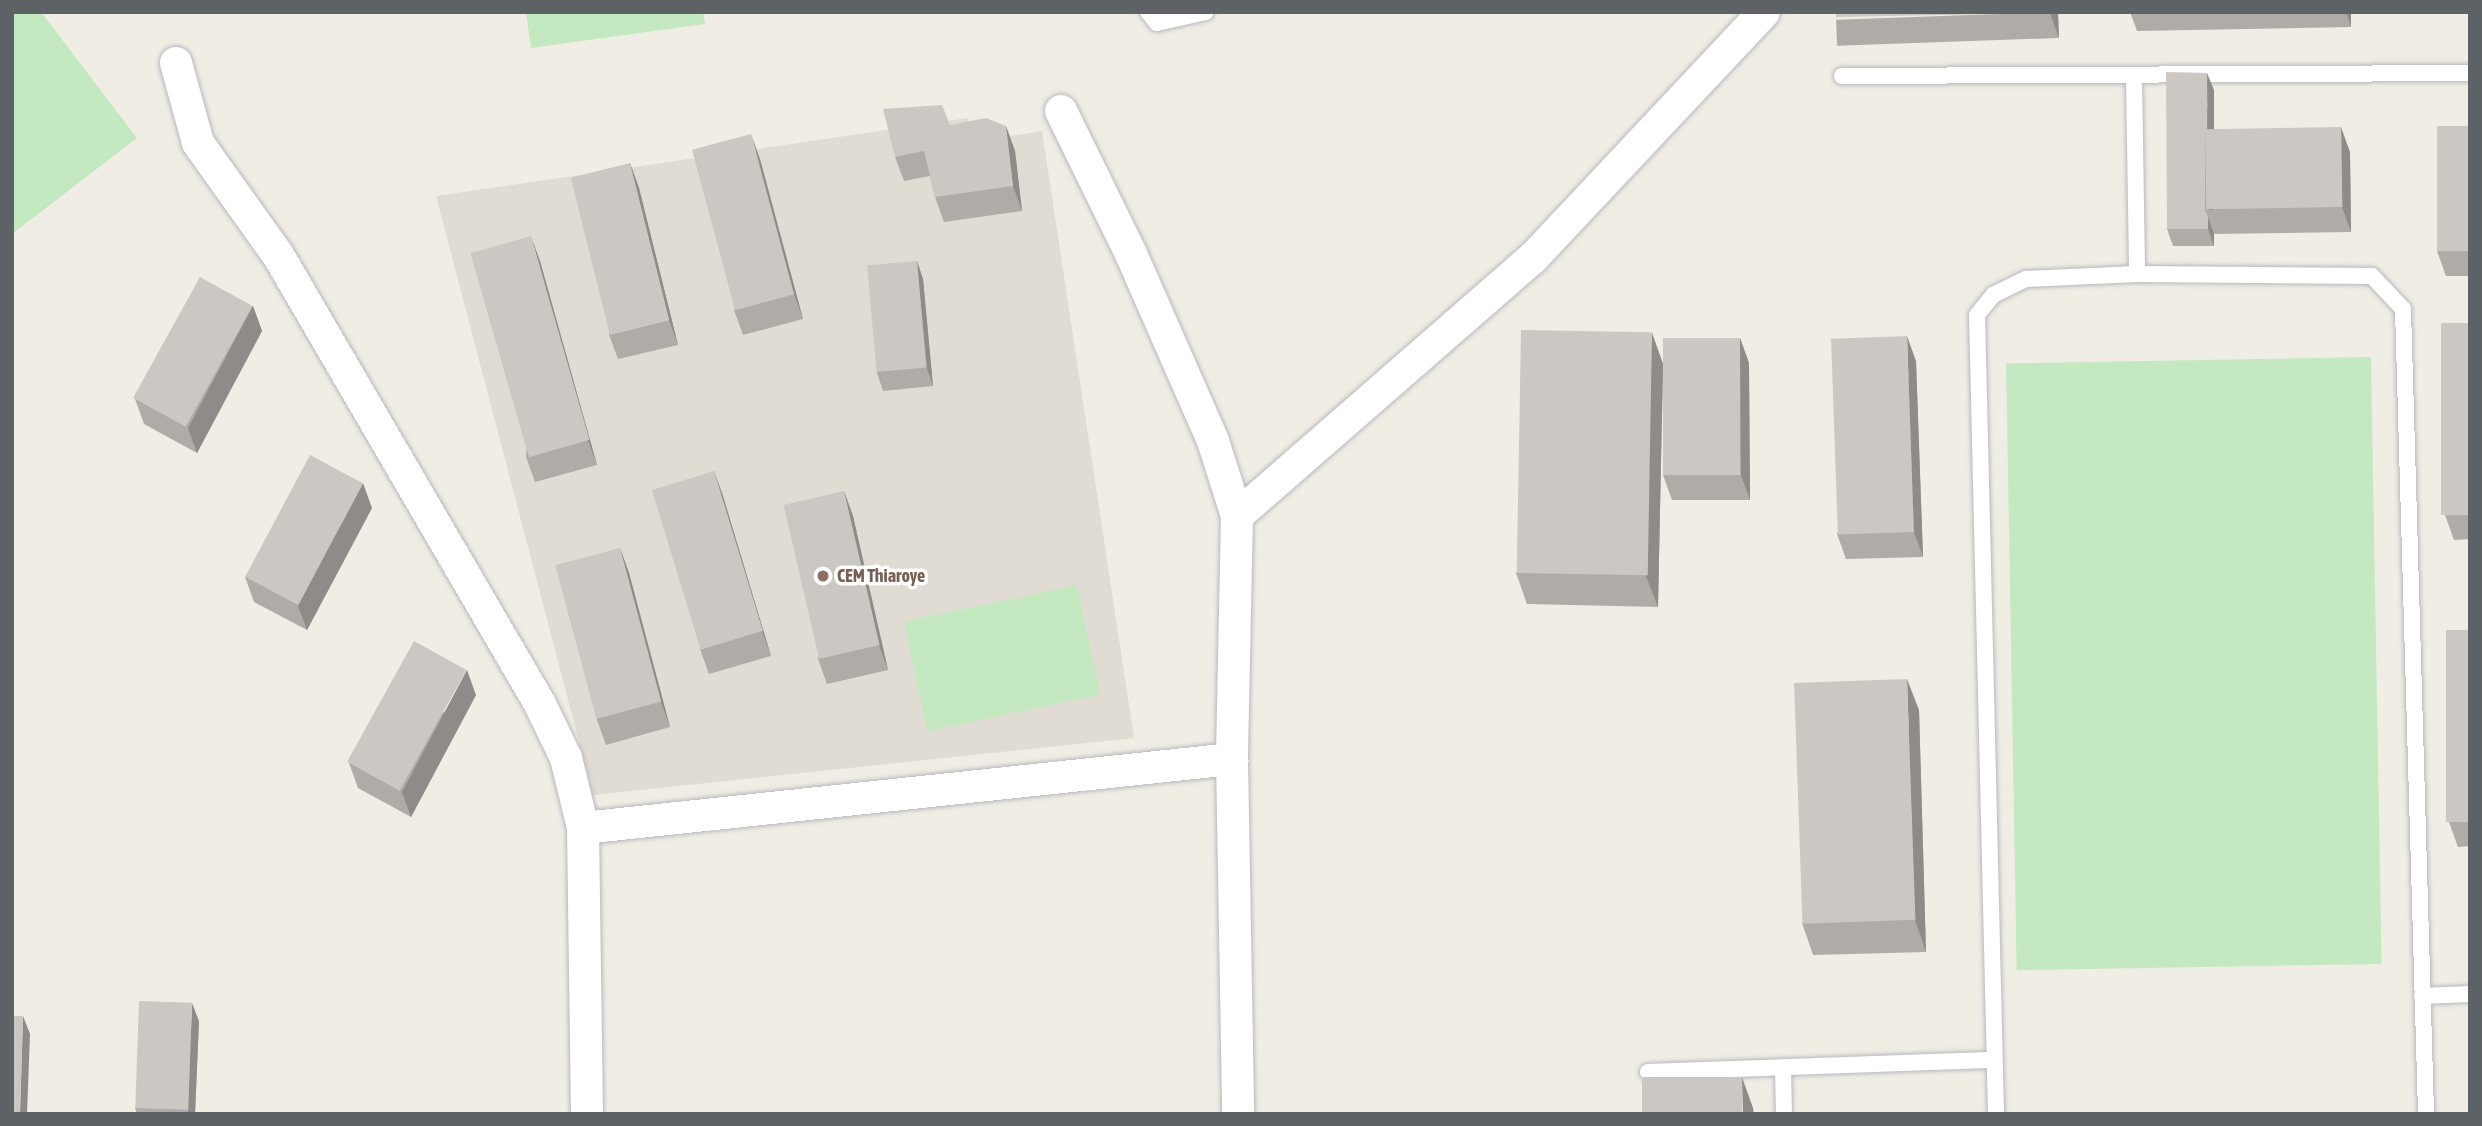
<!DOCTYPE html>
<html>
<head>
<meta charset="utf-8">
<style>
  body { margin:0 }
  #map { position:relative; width:2482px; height:1126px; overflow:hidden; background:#f0ede5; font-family:"Asap Condensed",sans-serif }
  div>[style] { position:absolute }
  .education>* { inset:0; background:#e0dcd3 }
  .green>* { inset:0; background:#c4e9c1; transform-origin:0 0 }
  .roads { filter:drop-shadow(0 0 2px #b6b9bd) drop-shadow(0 0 2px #b6b9bd) }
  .lane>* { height:16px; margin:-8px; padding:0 8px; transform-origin:8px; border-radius:8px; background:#fff }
  .street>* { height:32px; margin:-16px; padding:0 16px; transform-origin:16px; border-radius:16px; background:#fff }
  .wall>* { inset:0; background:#afaba7; transform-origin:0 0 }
  .shaded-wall>* { inset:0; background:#8e8b88 }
  .building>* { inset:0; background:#cbc7c2; transform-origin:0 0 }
  .dots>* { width:19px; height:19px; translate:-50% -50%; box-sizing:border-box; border:4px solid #fff; border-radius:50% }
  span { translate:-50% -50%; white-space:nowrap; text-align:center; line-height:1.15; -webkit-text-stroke:7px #fff; paint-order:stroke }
  .education-label { font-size:18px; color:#785e54; font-weight:700 }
  .left { translate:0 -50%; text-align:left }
  .frame { position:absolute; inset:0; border:14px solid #5d6266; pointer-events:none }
</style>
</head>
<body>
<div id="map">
  <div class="education">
    <i style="clip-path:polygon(968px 118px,973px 142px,1042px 131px,1134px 738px,593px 795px,436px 196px)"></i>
  </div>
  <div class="green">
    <i style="clip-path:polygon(12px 12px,41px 12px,137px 138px,12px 234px)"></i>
    <i style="clip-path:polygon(526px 12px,703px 12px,705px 24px,531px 48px)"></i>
    <i style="left:2371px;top:357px;width:607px;height:365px;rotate:89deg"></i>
    <i style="left:1077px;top:585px;width:112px;height:177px;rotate:78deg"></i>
  </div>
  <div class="roads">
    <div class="lane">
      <i style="left:1148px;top:12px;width:14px;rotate:51deg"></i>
      <i style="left:1157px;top:23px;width:50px;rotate:-12.7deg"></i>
      <i style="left:1842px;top:76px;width:628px;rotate:-0.27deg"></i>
      <i style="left:2134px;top:77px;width:197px;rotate:89.1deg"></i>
      <i style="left:2137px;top:274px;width:235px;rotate:0.5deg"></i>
      <i style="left:2372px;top:276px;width:45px;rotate:46.8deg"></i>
      <i style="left:2403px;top:309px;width:805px;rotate:88.36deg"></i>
      <i style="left:2422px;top:996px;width:48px;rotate:-2.4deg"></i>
      <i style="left:1783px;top:1068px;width:46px;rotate:88.8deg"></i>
      <i style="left:1648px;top:1072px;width:347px;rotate:-2deg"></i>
      <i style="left:1996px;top:1114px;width:799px;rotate:-91.36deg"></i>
      <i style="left:1977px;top:315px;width:26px;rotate:-51deg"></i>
      <i style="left:1993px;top:295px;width:37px;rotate:-26deg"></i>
      <i style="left:2026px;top:279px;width:111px;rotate:-2.6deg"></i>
    </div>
    <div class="street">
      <i style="left:176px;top:63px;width:83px;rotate:74.6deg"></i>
      <i style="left:198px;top:143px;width:138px;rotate:54.5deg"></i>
      <i style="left:278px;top:255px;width:520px;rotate:59.74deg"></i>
      <i style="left:540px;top:704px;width:60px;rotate:64.3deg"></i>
      <i style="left:566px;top:758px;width:72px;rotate:76.3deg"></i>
      <i style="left:583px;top:828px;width:286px;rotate:89.2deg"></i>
      <i style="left:1061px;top:111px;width:159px;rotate:63.9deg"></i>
      <i style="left:1131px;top:254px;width:204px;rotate:66.3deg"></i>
      <i style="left:1213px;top:441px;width:79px;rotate:72.3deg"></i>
      <i style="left:1237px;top:516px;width:243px;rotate:91.2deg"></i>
      <i style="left:1232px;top:759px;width:355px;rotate:89deg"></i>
      <i style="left:1237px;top:516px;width:393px;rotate:-41.1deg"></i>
      <i style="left:1533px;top:258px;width:337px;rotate:-46.8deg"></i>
      <i style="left:583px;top:828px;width:653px;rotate:-6.07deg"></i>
    </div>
  </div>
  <div class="wall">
    <i style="left:2058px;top:12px;width:26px;height:222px;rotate:88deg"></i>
    <i style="clip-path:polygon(2130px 12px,2351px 12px,2351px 27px,2137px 31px)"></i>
    <i style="clip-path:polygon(2214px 90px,2214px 129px,2350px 152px,2351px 232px,2214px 234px,2214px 246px,2173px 246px,2167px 229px)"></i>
    <i style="clip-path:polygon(950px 125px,1006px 126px,1015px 151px,1022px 211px,944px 222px,935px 197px,930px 176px,904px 181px,895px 157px)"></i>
    <i style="clip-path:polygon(2470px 126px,2470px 276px,2446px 276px,2437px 251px)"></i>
    <i style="clip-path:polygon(760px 159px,803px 319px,743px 335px,734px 310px)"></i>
    <i style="clip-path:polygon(630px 163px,639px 188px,678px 345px,618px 359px,609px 335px)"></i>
    <i style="clip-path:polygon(540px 261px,597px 465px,535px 482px,526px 457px)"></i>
    <i style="clip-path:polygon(917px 261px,923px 279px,933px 386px,883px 391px,877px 373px)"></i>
    <i style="clip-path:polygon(253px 306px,262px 331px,197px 453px,144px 424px,135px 399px)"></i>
    <i style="clip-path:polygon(2470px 323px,2470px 539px,2454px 540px,2445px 515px)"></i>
    <i style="clip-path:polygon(1652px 333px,1663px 364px,1740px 338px,1749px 363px,1750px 500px,1672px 500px,1663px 475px,1663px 369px,1658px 607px,1527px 604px,1516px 573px)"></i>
    <i style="clip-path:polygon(1916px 361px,1923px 557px,1846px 559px,1837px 534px)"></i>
    <i style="clip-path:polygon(714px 471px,723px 496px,771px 656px,709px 674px,700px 649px)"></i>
    <i style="clip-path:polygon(844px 491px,853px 516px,888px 670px,827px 684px,818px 659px)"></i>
    <i style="clip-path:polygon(372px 508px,307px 630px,254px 602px,245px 577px)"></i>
    <i style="clip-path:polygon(620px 548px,629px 573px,670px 727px,606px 745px,597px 720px)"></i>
    <i style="clip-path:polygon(2470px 630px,2470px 846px,2458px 847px,2449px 822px)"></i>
    <i style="clip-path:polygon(476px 695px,411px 817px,358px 788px,349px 763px)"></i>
    <i style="clip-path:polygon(1919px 710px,1926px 952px,1813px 955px,1802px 923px)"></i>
    <i style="clip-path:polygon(199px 1021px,195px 1114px,137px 1114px,135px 1108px)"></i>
  </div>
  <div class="shaded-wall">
    <i style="clip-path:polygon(2050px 12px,2058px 12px,2059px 38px,2050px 13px)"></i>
    <i style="clip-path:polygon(2346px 12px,2351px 12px,2351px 27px)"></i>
    <i style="clip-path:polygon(2207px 73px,2214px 90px,2214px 210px,2208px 210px)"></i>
    <i style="clip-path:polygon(1006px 126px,1015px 151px,1022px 211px,1013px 186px)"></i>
    <i style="clip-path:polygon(2341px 127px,2350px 152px,2351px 232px,2342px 207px)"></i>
    <i style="clip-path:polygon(751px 134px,760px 159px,803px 319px,794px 294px)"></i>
    <i style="clip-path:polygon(630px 163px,639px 188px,678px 345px,669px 320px)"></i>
    <i style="clip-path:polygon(2208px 217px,2214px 234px,2214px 246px,2208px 229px)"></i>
    <i style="clip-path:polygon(531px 236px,540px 261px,597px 465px,588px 440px)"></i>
    <i style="clip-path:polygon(917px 261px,923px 279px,933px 386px,927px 368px)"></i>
    <i style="clip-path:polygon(253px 306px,262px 331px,197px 453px,188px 428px)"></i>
    <i style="clip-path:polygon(1652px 333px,1663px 364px,1658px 607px,1646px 576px)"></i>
    <i style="clip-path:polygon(1907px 336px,1916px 361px,1923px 557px,1914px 532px)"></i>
    <i style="clip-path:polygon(1740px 338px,1749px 363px,1750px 500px,1741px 475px)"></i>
    <i style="clip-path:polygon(714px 471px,723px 496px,771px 656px,762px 631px)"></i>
    <i style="clip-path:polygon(363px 483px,372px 508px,307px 630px,298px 606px)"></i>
    <i style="clip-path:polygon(844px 491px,853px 516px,888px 670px,879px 645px)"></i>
    <i style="clip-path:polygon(620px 548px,629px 573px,670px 727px,661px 702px)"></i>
    <i style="clip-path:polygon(467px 670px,476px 695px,411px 817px,402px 792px)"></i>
    <i style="clip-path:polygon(1907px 679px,1919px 710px,1926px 952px,1915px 920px)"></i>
    <i style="clip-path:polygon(192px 1003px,199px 1021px,195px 1114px,189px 1114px,188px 1111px)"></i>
    <i style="clip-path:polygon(23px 1016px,30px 1034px,27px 1114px,20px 1114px)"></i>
    <i style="clip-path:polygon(1742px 1077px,1753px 1108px,1754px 1114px,1743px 1114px)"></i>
  </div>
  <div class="building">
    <i style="clip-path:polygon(1836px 12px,2050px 12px,2050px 13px,1836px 17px)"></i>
    <i style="clip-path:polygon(2166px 72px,2207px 73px,2207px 130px,2205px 130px,2205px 210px,2208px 217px,2208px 229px,2167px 229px)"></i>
    <i style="clip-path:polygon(942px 105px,950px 125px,986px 118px,1006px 126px,1013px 186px,935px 197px,924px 151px,895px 157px,883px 109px)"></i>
    <i style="left:2437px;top:126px;width:33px;height:125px"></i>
    <i style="left:2341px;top:127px;width:80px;height:136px;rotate:89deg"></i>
    <i style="left:751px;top:134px;width:166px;height:61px;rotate:75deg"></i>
    <i style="left:630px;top:163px;width:162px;height:61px;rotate:76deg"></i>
    <i style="left:531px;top:236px;width:212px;height:63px;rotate:74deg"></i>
    <i style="left:917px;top:261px;width:107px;height:50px;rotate:85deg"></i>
    <i style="left:200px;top:277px;width:60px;height:138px;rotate:29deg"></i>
    <i style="left:2441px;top:323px;width:29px;height:192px"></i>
    <i style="left:1521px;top:330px;width:131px;height:243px;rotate:1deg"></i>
    <i style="left:1907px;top:336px;width:196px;height:76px;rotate:88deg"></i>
    <i style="left:1663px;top:338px;width:77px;height:137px"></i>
    <i style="left:310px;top:455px;width:60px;height:138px;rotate:28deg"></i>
    <i style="left:714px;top:471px;width:167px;height:65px;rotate:73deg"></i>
    <i style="left:844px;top:491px;width:158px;height:62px;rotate:77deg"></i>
    <i style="left:620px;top:548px;width:159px;height:67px;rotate:75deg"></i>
    <i style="left:2470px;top:630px;width:192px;height:24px;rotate:90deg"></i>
    <i style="left:414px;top:641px;width:60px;height:138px;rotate:29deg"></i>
    <i style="left:1907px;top:679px;width:241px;height:113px;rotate:88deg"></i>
    <i style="left:139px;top:1001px;width:53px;height:107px;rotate:2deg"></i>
    <i style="clip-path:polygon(12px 1016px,23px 1016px,20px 1114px,12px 1114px)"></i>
    <i style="left:1642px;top:1077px;width:100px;height:37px"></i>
  </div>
  <div class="dots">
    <i style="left:823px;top:576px;background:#8d6e63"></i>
  </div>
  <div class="education-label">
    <span class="left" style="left:837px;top:576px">CEM Thiaroye</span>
  </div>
  <div class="frame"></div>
</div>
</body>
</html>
